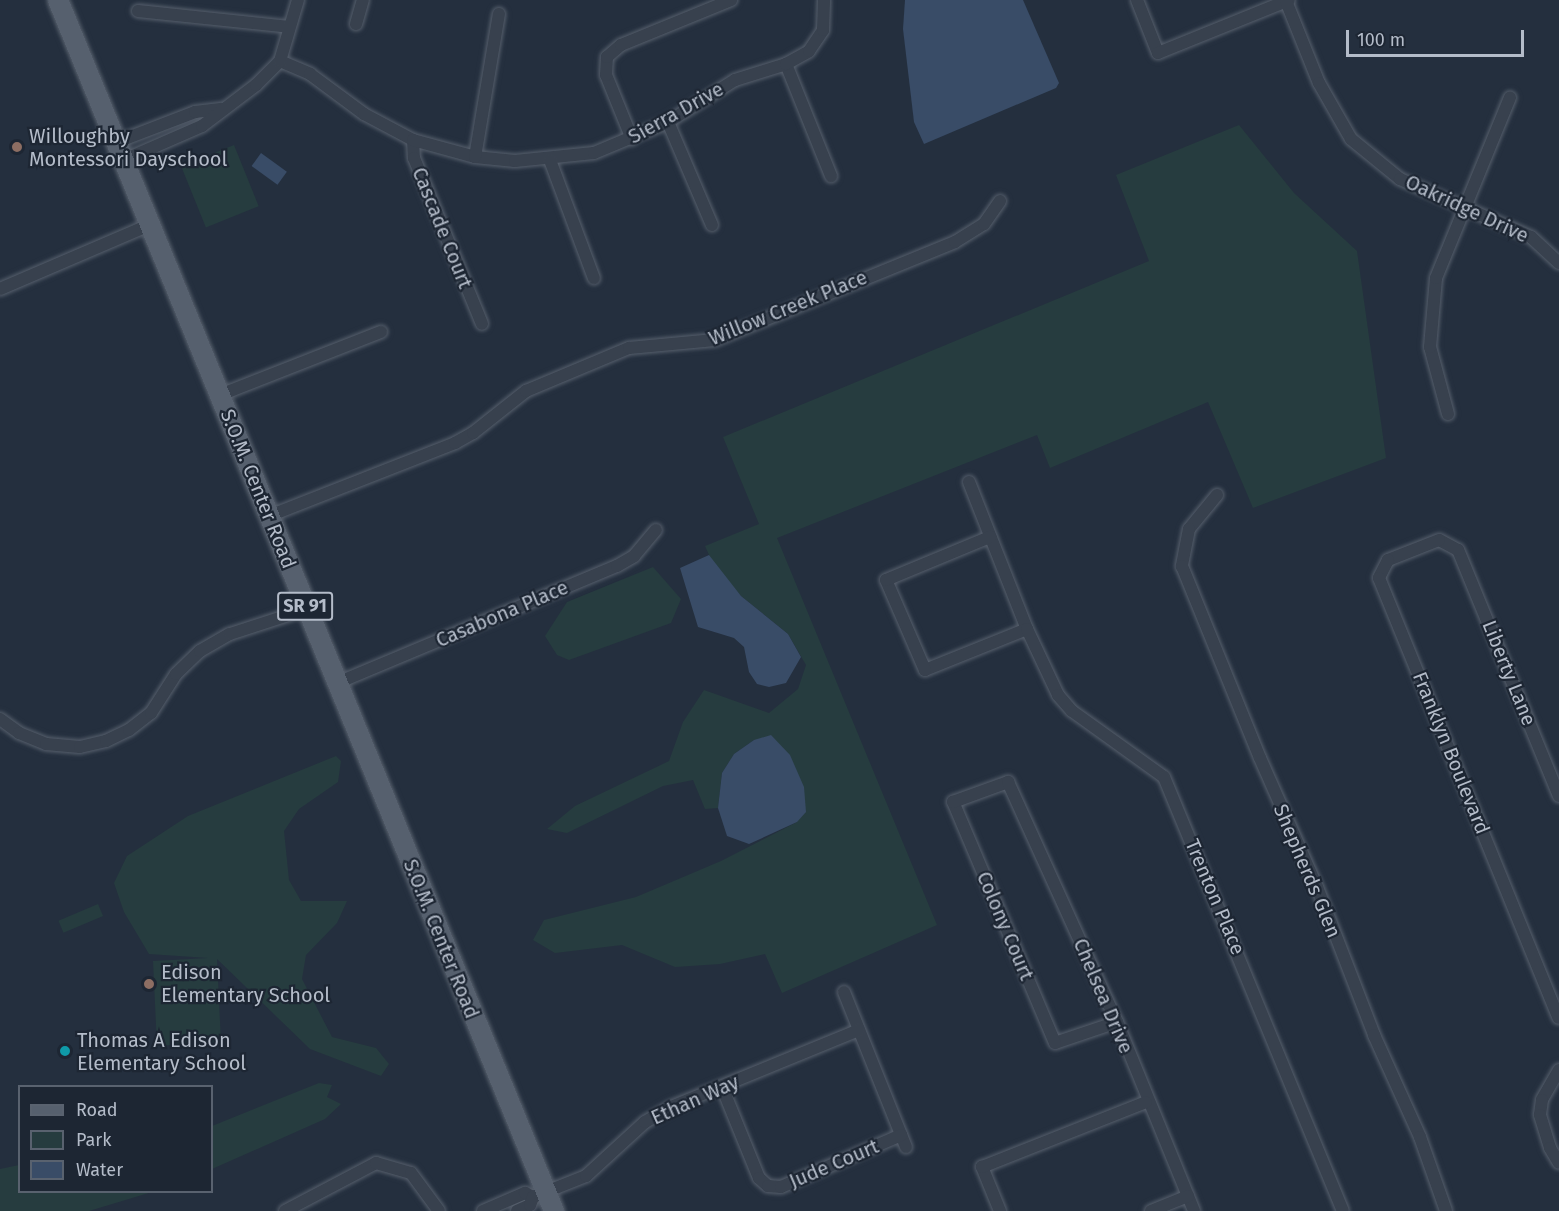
<!DOCTYPE html>
<html>
<head>
<meta charset="utf-8">
<style>
  body { margin:0 }
  #map { position:relative; width:1559px; height:1211px; overflow:hidden; background:#242f3e; font-family:"Fira Sans",sans-serif }
  div>[style] { position:absolute }
  .green>* { inset:0; background:#263c3f; transform-origin:0 0 }
  .water>* { inset:0; background:#394c67; transform-origin:0 0 }
  .roads { filter:drop-shadow(0 0 2px #565f6c) drop-shadow(0 0 2px #565f6c) }
  .street>* { height:12px; margin:-6px; padding:0 6px; transform-origin:6px; border-radius:6px; background:#38414e }
  .primary>* { height:20px; margin:-10px; padding:0 10px; transform-origin:10px; border-radius:10px; background:#56606e }
  .dots>* { width:16px; height:16px; translate:-50% -50%; box-sizing:border-box; border:3px solid #1d2633; border-radius:50% }
  span { translate:-50% -50%; white-space:nowrap; text-align:center; line-height:1.15; -webkit-text-stroke:4.5px #1d2633; paint-order:stroke }
  .shield-label span { padding:2px 4px; background:#1d2633; border:2px solid; border-radius:4px; -webkit-text-stroke-width:0 }
  .shield-label { font-size:18px; color:#b4bcc9; font-weight:700 }
  .street-label { font-size:20px; color:#b4bcc9 }
  .poi-label { font-size:20px; color:#b4bcc9 }
  .left { translate:0 -50%; text-align:left }
  .legend { position:absolute; left:18px; top:1085px; width:195px; height:108px; box-sizing:border-box; background:#1d2633; border:2px solid #59626f; margin:0; padding:8px 10px; list-style:none; font-size:18px; color:#b4bcc9 }
  .legend li { display:flex; align-items:center; gap:12px; height:30px }
  .legend b { width:30px; border:2px solid #59626f }
  .scale { position:absolute; left:1346px; top:30px; width:178px; height:27px; box-sizing:border-box; border:3px solid #b4bcc9; border-top:0; padding-left:8px; font-size:18px; line-height:21px; white-space:nowrap; color:#b4bcc9; -webkit-text-stroke:4px #1d2633; paint-order:stroke }
</style>
</head>
<body>
<div id="map">
  <div class="green">
    <i style="clip-path:polygon(1239px 125px,1294px 193px,1357px 251px,1386px 458px,1253px 508px,1208px 402px,1050px 468px,1037px 435px,777px 538px,937px 925px,782px 993px,765px 954px,720px 964px,675px 967px,622px 945px,555px 953px,533px 940px,544px 920px,636px 897px,721px 861px,797px 822px,754px 740px,734px 754px,722px 773px,718px 808px,705px 809px,693px 780px,663px 786px,567px 833px,547px 829px,575px 806px,669px 761px,683px 722px,704px 690px,769px 713px,798px 689px,806px 665px,788px 634px,741px 596px,714px 566px,705px 546px,759px 524px,723px 437px,1149px 261px,1116px 175px)"></i>
    <i style="left:234px;top:145px;width:66px;height:57px;rotate:68deg"></i>
    <i style="clip-path:polygon(653px 567px,681px 599px,671px 623px,569px 660px,557px 655px,545px 636px,567px 602px)"></i>
    <i style="clip-path:polygon(336px 756px,341px 761px,338px 782px,299px 809px,284px 831px,289px 880px,301px 901px,347px 901px,337px 923px,306px 955px,302px 979px,332px 1037px,376px 1048px,389px 1064px,381px 1076px,310px 1049px,217px 959px,221px 1042px,157px 1046px,153px 961px,208px 958px,149px 954px,124px 912px,114px 883px,127px 856px,188px 816px)"></i>
    <i style="left:98px;top:904px;width:13px;height:43px;rotate:67deg"></i>
    <i style="clip-path:polygon(319px 1083px,332px 1085px,327px 1097px,341px 1104px,325px 1119px,212px 1169px,212px 1126px)"></i>
    <i style="clip-path:polygon(19px 1165px,20px 1192px,152px 1192px,89px 1211px,0 1211px,0 1169px)"></i>
  </div>
  <div class="water">
    <i style="clip-path:polygon(905px 0,1023px 0,1059px 83px,1056px 88px,924px 144px,914px 122px,903px 29px)"></i>
    <i style="left:261px;top:153px;width:32px;height:16px;rotate:36deg"></i>
    <i style="clip-path:polygon(709px 555px,741px 596px,788px 634px,801px 657px,786px 683px,769px 687px,757px 684px,749px 672px,744px 647px,734px 638px,698px 627px,680px 568px)"></i>
    <i style="clip-path:polygon(771px 735px,790px 755px,804px 787px,806px 812px,797px 822px,749px 844px,727px 836px,718px 808px,722px 773px,734px 754px,754px 740px)"></i>
  </div>
  <div class="roads">
    <div class="street">
      <i style="left:1137px;top:0;width:57px;rotate:68.4deg"></i>
      <i style="left:1158px;top:53px;width:141px;rotate:-22deg"></i>
      <i style="left:1286px;top:1px;width:88px;rotate:68.1deg"></i>
      <i style="left:1319px;top:83px;width:64px;rotate:60.3deg"></i>
      <i style="left:1351px;top:139px;width:63px;rotate:39.2deg"></i>
      <i style="left:1400px;top:179px;width:143px;rotate:23.9deg"></i>
      <i style="left:1531px;top:237px;width:38px;rotate:43deg"></i>
      <i style="left:138px;top:11px;width:152px;rotate:6deg"></i>
      <i style="left:356px;top:24px;width:25px;rotate:-74deg"></i>
      <i style="left:280px;top:61px;width:33px;rotate:23deg"></i>
      <i style="left:310px;top:74px;width:67px;rotate:36.5deg"></i>
      <i style="left:364px;top:114px;width:55px;rotate:28deg"></i>
      <i style="left:413px;top:140px;width:18px;rotate:87deg"></i>
      <i style="left:414px;top:158px;width:179px;rotate:67.7deg"></i>
      <i style="left:786px;top:64px;width:121px;rotate:68.1deg"></i>
      <i style="left:668px;top:122px;width:112px;rotate:66.9deg"></i>
      <i style="left:632px;top:139px;width:69px;rotate:-112.1deg"></i>
      <i style="left:606px;top:75px;width:18px;rotate:-87deg"></i>
      <i style="left:607px;top:57px;width:18px;rotate:-41deg"></i>
      <i style="left:621px;top:45px;width:119px;rotate:-22.2deg"></i>
      <i style="left:413px;top:140px;width:64px;rotate:15.3deg"></i>
      <i style="left:475px;top:157px;width:40px;rotate:5.7deg"></i>
      <i style="left:515px;top:161px;width:79px;rotate:-5.8deg"></i>
      <i style="left:594px;top:153px;width:80px;rotate:-22.7deg"></i>
      <i style="left:668px;top:122px;width:79px;rotate:-32.1deg"></i>
      <i style="left:735px;top:80px;width:53px;rotate:-17.4deg"></i>
      <i style="left:786px;top:64px;width:26px;rotate:-29deg"></i>
      <i style="left:809px;top:51px;width:25px;rotate:-56deg"></i>
      <i style="left:823px;top:30px;width:30px;rotate:-88deg"></i>
      <i style="left:117px;top:142px;width:84px;rotate:-21deg"></i>
      <i style="left:195px;top:112px;width:26px;rotate:-7deg"></i>
      <i style="left:475px;top:157px;width:145px;rotate:-80.5deg"></i>
      <i style="left:124px;top:160px;width:85px;rotate:-23.6deg"></i>
      <i style="left:202px;top:126px;width:68px;rotate:-37.2deg"></i>
      <i style="left:256px;top:85px;width:34px;rotate:-45deg"></i>
      <i style="left:280px;top:61px;width:64px;rotate:-73.6deg"></i>
      <i style="left:550px;top:160px;width:126px;rotate:69.6deg"></i>
      <i style="left:0;top:289px;width:165px;rotate:-23.2deg"></i>
      <i style="left:220px;top:395px;width:173px;rotate:-21.4deg"></i>
      <i style="left:1448px;top:414px;width:69px;rotate:-105deg"></i>
      <i style="left:1430px;top:347px;width:69px;rotate:-85deg"></i>
      <i style="left:1436px;top:278px;width:195px;rotate:-67.7deg"></i>
      <i style="left:969px;top:482px;width:158px;rotate:68.5deg"></i>
      <i style="left:1027px;top:629px;width:110px;rotate:158.1deg"></i>
      <i style="left:925px;top:670px;width:98px;rotate:-113.4deg"></i>
      <i style="left:886px;top:580px;width:113px;rotate:-22.5deg"></i>
      <i style="left:1217px;top:495px;width:44px;rotate:129.5deg"></i>
      <i style="left:1189px;top:529px;width:38px;rotate:101deg"></i>
      <i style="left:1182px;top:566px;width:207px;rotate:67.9deg"></i>
      <i style="left:1260px;top:758px;width:141px;rotate:66.2deg"></i>
      <i style="left:1317px;top:887px;width:159px;rotate:68.9deg"></i>
      <i style="left:1374px;top:1035px;width:112px;rotate:65.7deg"></i>
      <i style="left:1420px;top:1137px;width:78px;rotate:70.6deg"></i>
      <i style="left:269px;top:516px;width:200px;rotate:-21.4deg"></i>
      <i style="left:455px;top:443px;width:21px;rotate:-29deg"></i>
      <i style="left:473px;top:433px;width:68px;rotate:-38.4deg"></i>
      <i style="left:526px;top:391px;width:112px;rotate:-22.7deg"></i>
      <i style="left:629px;top:348px;width:86px;rotate:-5.3deg"></i>
      <i style="left:715px;top:340px;width:259px;rotate:-22.2deg"></i>
      <i style="left:955px;top:242px;width:34px;rotate:-32deg"></i>
      <i style="left:984px;top:224px;width:28px;rotate:-55deg"></i>
      <i style="left:1027px;top:629px;width:73px;rotate:64.8deg"></i>
      <i style="left:1058px;top:695px;width:21px;rotate:49deg"></i>
      <i style="left:1072px;top:711px;width:113px;rotate:35.7deg"></i>
      <i style="left:1164px;top:777px;width:469px;rotate:67.6deg"></i>
      <i style="left:337px;top:683px;width:303px;rotate:-22.7deg"></i>
      <i style="left:617px;top:566px;width:20px;rotate:-30deg"></i>
      <i style="left:634px;top:556px;width:34px;rotate:-50deg"></i>
      <i style="left:0;top:719px;width:24px;rotate:36deg"></i>
      <i style="left:19px;top:733px;width:29px;rotate:22deg"></i>
      <i style="left:46px;top:744px;width:34px;rotate:5deg"></i>
      <i style="left:80px;top:747px;width:27px;rotate:-13deg"></i>
      <i style="left:106px;top:741px;width:25px;rotate:-26deg"></i>
      <i style="left:129px;top:730px;width:28px;rotate:-38deg"></i>
      <i style="left:151px;top:713px;width:46px;rotate:-57.3deg"></i>
      <i style="left:176px;top:674px;width:33px;rotate:-44deg"></i>
      <i style="left:200px;top:651px;width:34px;rotate:-30deg"></i>
      <i style="left:230px;top:634px;width:81px;rotate:-18deg"></i>
      <i style="left:1559px;top:796px;width:266px;rotate:-112.3deg"></i>
      <i style="left:1458px;top:550px;width:21px;rotate:-152deg"></i>
      <i style="left:1439px;top:540px;width:55px;rotate:158.6deg"></i>
      <i style="left:1388px;top:560px;width:20px;rotate:117deg"></i>
      <i style="left:1379px;top:578px;width:475px;rotate:67.8deg"></i>
      <i style="left:844px;top:992px;width:167px;rotate:68.2deg"></i>
      <i style="left:1117px;top:1022px;width:65px;rotate:161.3deg"></i>
      <i style="left:1055px;top:1043px;width:262px;rotate:-112.9deg"></i>
      <i style="left:953px;top:802px;width:59px;rotate:-20deg"></i>
      <i style="left:1008px;top:782px;width:264px;rotate:65.6deg"></i>
      <i style="left:1117px;top:1022px;width:204px;rotate:67.8deg"></i>
      <i style="left:1559px;top:1070px;width:34px;rotate:120deg"></i>
      <i style="left:1542px;top:1100px;width:15px;rotate:98deg"></i>
      <i style="left:1540px;top:1115px;width:34px;rotate:73deg"></i>
      <i style="left:1550px;top:1148px;width:17px;rotate:59deg"></i>
      <i style="left:722px;top:1087px;width:98px;rotate:67.9deg"></i>
      <i style="left:759px;top:1178px;width:12px;rotate:42deg"></i>
      <i style="left:768px;top:1186px;width:13px;rotate:4deg"></i>
      <i style="left:781px;top:1187px;width:131px;rotate:-23.4deg"></i>
      <i style="left:285px;top:1211px;width:103px;rotate:-27.8deg"></i>
      <i style="left:376px;top:1163px;width:36px;rotate:16deg"></i>
      <i style="left:411px;top:1173px;width:47px;rotate:53.6deg"></i>
      <i style="left:483px;top:1211px;width:46px;rotate:-23.2deg"></i>
      <i style="left:525px;top:1193px;width:9px;rotate:27deg"></i>
      <i style="left:533px;top:1197px;width:57px;rotate:-21.6deg"></i>
      <i style="left:586px;top:1176px;width:80px;rotate:-42.5deg"></i>
      <i style="left:645px;top:1122px;width:30px;rotate:-30deg"></i>
      <i style="left:671px;top:1107px;width:203px;rotate:-22.3deg"></i>
      <i style="left:517px;top:1211px;width:14px;rotate:-25deg"></i>
      <i style="left:530px;top:1205px;width:9px;rotate:-69deg"></i>
      <i style="left:1000px;top:1211px;width:48px;rotate:-112.2deg"></i>
      <i style="left:982px;top:1167px;width:176px;rotate:-21.6deg"></i>
      <i style="left:1151px;top:1211px;width:40px;rotate:-22deg"></i>
    </div>
    <div class="primary">
      <i style="left:58px;top:0;width:1309px;rotate:67.73deg"></i>
    </div>
  </div>
  <div class="dots">
    <i style="left:17px;top:147px;background:#8d6e63"></i>
    <i style="left:149px;top:984px;background:#8d6e63"></i>
    <i style="left:65px;top:1051px;background:#0f9aa8"></i>
  </div>
  <div class="shield-label">
    <span style="left:305px;top:606px">SR 91</span>
  </div>
  <div class="street-label">
    <span style="left:676px;top:113px;rotate:-29deg">Sierra Drive</span>
    <span style="left:1467px;top:209px;rotate:25deg">Oakridge Drive</span>
    <span style="left:442px;top:228px;rotate:68deg">Cascade Court</span>
    <span style="left:788px;top:308px;rotate:-22deg">Willow Creek Place</span>
    <span style="left:258px;top:489px;rotate:68deg">S.O.M. Center Road</span>
    <span style="left:502px;top:614px;rotate:-23deg">Casabona Place</span>
    <span style="left:1509px;top:673px;rotate:68deg">Liberty Lane</span>
    <span style="left:1451px;top:753px;rotate:68deg">Franklyn Boulevard</span>
    <span style="left:1307px;top:871px;rotate:67deg">Shepherds Glen</span>
    <span style="left:1215px;top:897px;rotate:67deg">Trenton Place</span>
    <span style="left:1005px;top:926px;rotate:67deg">Colony Court</span>
    <span style="left:441px;top:939px;rotate:68deg">S.O.M. Center Road</span>
    <span style="left:1103px;top:996px;rotate:67deg">Chelsea Drive</span>
    <span style="left:695px;top:1100px;rotate:-24deg">Ethan Way</span>
    <span style="left:834px;top:1164px;rotate:-23deg">Jude Court</span>
  </div>
  <div class="poi-label">
    <span class="left" style="left:29px;top:148px">Willoughby<br>Montessori Dayschool</span>
    <span class="left" style="left:161px;top:984px">Edison<br>Elementary School</span>
    <span class="left" style="left:77px;top:1052px">Thomas A Edison<br>Elementary School</span>
  </div>
  <ul class="legend">
  <li><b style="height:8px;background:#56606e"></b>Road</li>
  <li><b style="height:16px;background:#263c3f"></b>Park</li>
  <li><b style="height:16px;background:#394c67"></b>Water</li>
  </ul>
  <div class="scale">100 m</div>
</div>
</body>
</html>
